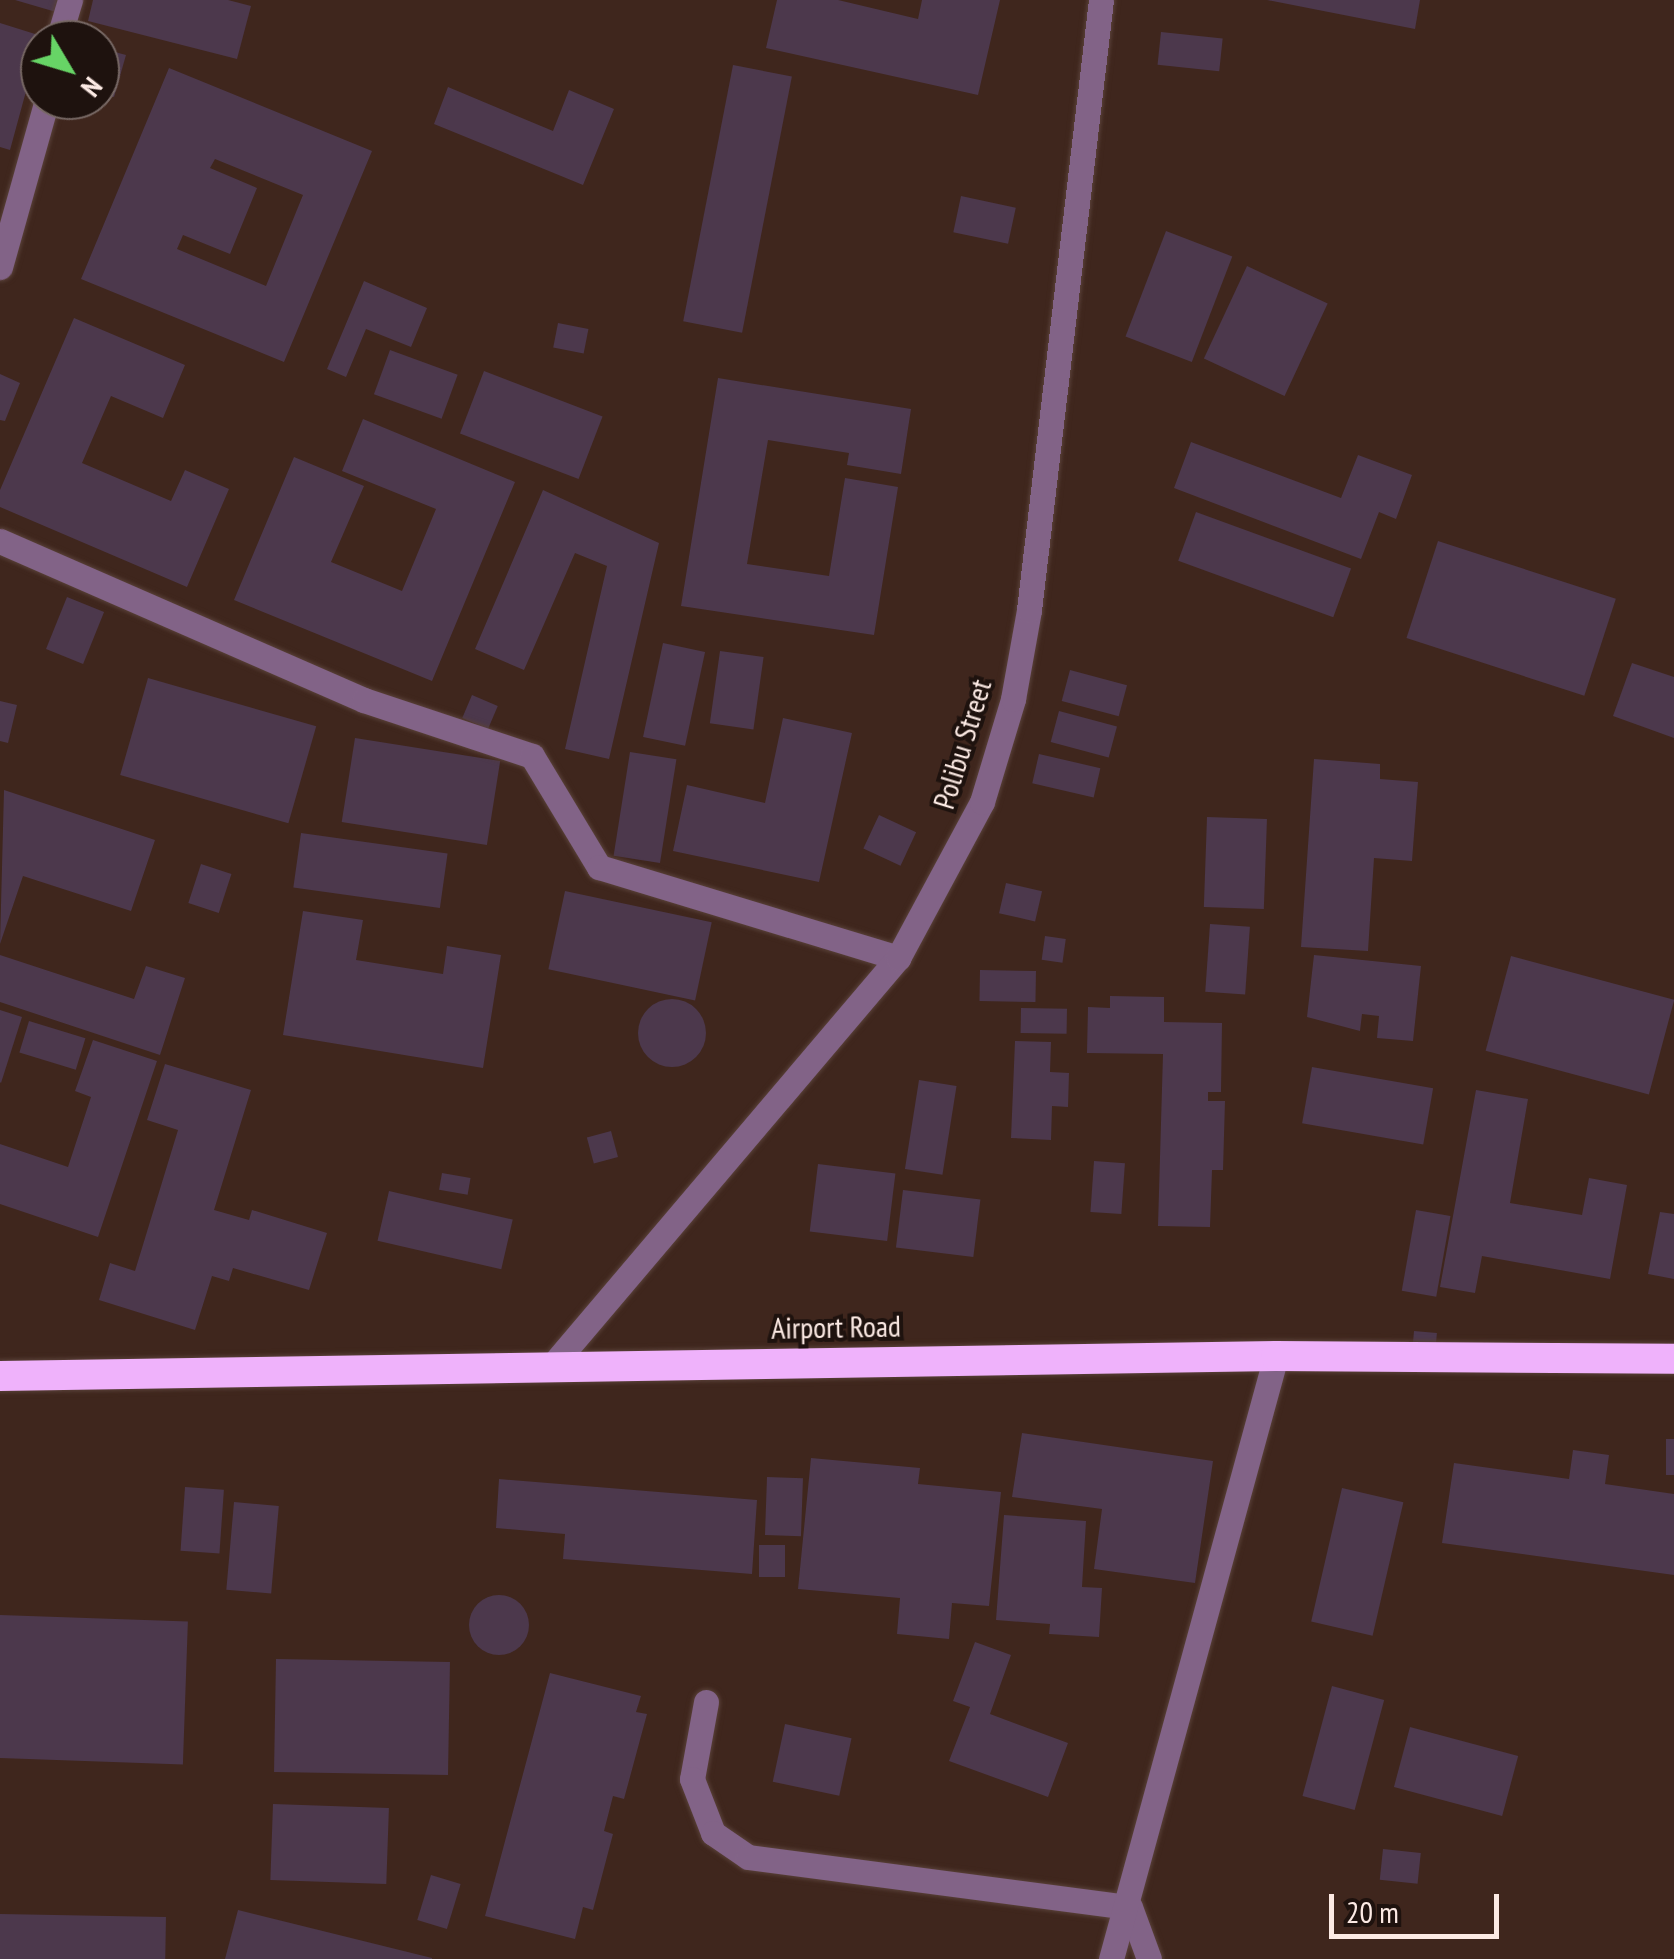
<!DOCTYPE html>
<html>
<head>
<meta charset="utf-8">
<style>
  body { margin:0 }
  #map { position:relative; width:1674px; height:1959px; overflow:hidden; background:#3f261d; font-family:"PT Sans Narrow",sans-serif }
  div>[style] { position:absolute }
  .building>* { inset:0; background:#4c384c; transform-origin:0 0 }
  .round { border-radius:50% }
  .roads { filter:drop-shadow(0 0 2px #594139) drop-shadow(0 0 2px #594139) }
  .street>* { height:25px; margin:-12.5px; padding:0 12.5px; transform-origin:12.5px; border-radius:12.5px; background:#826387 }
  .highway>* { height:30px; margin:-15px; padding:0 15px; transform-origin:15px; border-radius:15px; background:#efb2fb }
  span { translate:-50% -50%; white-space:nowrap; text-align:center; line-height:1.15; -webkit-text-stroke:8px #1e120e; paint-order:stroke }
  .street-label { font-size:30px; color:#fceae4 }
  .north { position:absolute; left:20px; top:20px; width:100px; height:100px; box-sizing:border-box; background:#1e120e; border:2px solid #776864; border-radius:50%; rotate:128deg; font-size:28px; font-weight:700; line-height:40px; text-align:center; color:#fceae4 }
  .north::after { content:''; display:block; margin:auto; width:35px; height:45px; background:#67d466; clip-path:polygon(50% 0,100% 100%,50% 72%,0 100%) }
  .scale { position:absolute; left:1329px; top:1894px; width:170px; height:45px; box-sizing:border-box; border:5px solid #fceae4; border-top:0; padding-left:12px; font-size:30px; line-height:35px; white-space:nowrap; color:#fceae4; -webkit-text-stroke:8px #1e120e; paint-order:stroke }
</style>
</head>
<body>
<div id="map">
  <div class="building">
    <i style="clip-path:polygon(15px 0,59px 0,56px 12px)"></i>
    <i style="clip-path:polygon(93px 0,228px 0,251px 6px,237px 59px,88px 21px)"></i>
    <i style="clip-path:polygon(777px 0,838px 0,918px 19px,922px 0,1000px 0,978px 95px,766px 48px)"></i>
    <i style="clip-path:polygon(1267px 0,1420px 0,1415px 29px)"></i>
    <i style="clip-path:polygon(0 23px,51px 39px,40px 40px,10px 150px,0 147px)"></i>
    <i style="left:1161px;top:32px;width:62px;height:33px;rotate:6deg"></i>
    <i style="clip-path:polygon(100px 48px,126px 55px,114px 97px,100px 93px)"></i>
    <i style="left:733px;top:65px;width:60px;height:261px;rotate:11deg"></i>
    <i style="clip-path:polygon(evenodd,169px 68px,372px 151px,284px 362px,81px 279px,169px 68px,215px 159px,303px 195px,266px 286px,177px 249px,183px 235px,230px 254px,257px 188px,210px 168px,215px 159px)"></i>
    <i style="clip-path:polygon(448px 87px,553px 131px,569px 90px,614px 109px,583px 185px,434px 124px)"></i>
    <i style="left:961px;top:196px;width:56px;height:37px;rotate:12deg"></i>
    <i style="left:1166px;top:231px;width:71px;height:113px;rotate:21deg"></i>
    <i style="left:1247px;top:266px;width:89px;height:102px;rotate:25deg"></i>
    <i style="clip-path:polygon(364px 281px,427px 308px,411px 347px,366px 329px,346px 377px,327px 369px)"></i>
    <i style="clip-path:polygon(74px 318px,185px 365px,163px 418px,111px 396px,82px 463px,171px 501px,185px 470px,229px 489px,187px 587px,0 507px,0 490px)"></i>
    <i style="left:558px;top:323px;width:31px;height:25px;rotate:11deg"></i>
    <i style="left:390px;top:350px;width:72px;height:47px;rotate:20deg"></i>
    <i style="left:484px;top:371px;width:127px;height:67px;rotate:21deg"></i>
    <i style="clip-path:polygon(0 374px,20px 383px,5px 421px,0 420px)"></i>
    <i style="clip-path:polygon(718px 378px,911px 409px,901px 474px,847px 465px,849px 453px,768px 440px,747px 564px,829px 576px,845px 478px,898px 487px,874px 635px,681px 606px)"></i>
    <i style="clip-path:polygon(363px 419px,515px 482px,432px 681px,234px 600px,294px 457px,364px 486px,331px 562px,402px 591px,436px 509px,342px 471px)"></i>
    <i style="clip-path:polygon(1191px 442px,1341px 498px,1358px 455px,1412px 475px,1396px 519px,1379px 512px,1361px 559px,1174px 488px)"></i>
    <i style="clip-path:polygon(543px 490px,659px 543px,609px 759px,565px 749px,607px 566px,575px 553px,524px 670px,475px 649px)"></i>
    <i style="left:1196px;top:512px;width:165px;height:52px;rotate:20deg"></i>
    <i style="left:1438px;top:541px;width:187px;height:102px;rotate:18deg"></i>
    <i style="left:67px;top:597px;width:40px;height:56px;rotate:22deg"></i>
    <i style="left:663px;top:643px;width:43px;height:96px;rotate:12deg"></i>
    <i style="left:720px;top:651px;width:44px;height:73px;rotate:8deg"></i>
    <i style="clip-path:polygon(1632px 663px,1674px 677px,1674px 738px,1613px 716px)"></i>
    <i style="left:1070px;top:670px;width:59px;height:32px;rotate:15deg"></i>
    <i style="left:148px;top:678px;width:175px;height:101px;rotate:16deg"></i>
    <i style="left:472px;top:695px;width:28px;height:25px;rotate:23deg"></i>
    <i style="clip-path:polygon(0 701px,17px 705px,8px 743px,0 741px)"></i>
    <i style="left:1059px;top:711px;width:60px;height:32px;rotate:15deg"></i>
    <i style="clip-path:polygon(783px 718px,852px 733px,819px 882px,673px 851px,687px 785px,765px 803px)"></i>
    <i style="left:355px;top:738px;width:147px;height:85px;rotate:9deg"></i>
    <i style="left:630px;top:752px;width:47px;height:105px;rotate:9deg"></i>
    <i style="left:1039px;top:754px;width:63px;height:30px;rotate:13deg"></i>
    <i style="clip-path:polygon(1314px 759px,1380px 764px,1380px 779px,1418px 782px,1412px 861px,1374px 858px,1368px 951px,1301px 947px)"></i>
    <i style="clip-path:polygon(4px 790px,155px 840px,131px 911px,23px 876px,0 944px)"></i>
    <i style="left:879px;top:815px;width:41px;height:37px;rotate:25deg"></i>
    <i style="left:1207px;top:817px;width:60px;height:90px;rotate:2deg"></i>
    <i style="left:301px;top:833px;width:148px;height:55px;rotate:8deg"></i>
    <i style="left:201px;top:864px;width:32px;height:41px;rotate:18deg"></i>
    <i style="left:1006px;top:883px;width:37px;height:31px;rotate:13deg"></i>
    <i style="left:565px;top:891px;width:150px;height:80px;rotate:12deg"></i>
    <i style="clip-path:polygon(303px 911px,363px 920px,356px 960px,443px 974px,447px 946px,501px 955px,483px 1068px,283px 1035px)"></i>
    <i style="left:1210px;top:924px;width:40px;height:68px;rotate:4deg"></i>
    <i style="left:1045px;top:936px;width:21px;height:24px;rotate:8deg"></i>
    <i style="clip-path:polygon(0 955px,134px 999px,146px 966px,185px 978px,160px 1055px,0 1002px)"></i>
    <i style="clip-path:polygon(1314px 955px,1421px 966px,1413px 1041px,1377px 1038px,1379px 1016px,1362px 1014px,1360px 1031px,1307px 1017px)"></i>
    <i style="left:1511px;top:956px;width:169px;height:98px;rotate:15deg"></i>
    <i style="left:980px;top:970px;width:56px;height:31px;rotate:1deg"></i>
    <i style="clip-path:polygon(1110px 996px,1164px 997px,1164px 1022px,1222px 1023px,1221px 1092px,1208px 1092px,1208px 1101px,1225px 1101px,1223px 1170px,1212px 1170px,1210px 1227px,1158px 1226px,1163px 1054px,1087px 1053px,1088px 1007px,1110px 1008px)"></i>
    <i class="round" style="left:638px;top:999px;width:68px;height:68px"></i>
    <i style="left:1021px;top:1008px;width:46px;height:25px;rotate:1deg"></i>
    <i style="clip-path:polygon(0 1010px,22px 1017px,1px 1083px,0 1082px)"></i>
    <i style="left:29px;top:1021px;width:59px;height:33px;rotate:17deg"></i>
    <i style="clip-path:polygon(93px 1040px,157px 1061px,98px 1237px,0 1204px,0 1144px,68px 1167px,91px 1097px,75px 1091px)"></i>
    <i style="clip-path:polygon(1015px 1041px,1051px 1042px,1050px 1072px,1069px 1073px,1068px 1107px,1052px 1106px,1051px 1140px,1011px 1138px)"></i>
    <i style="clip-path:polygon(165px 1064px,251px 1090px,214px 1210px,249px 1220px,252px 1210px,327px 1233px,309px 1290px,233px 1268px,229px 1281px,212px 1276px,195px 1330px,99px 1300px,110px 1263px,135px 1271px,178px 1130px,147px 1120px)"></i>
    <i style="left:1312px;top:1067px;width:123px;height:57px;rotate:10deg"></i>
    <i style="left:919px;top:1080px;width:38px;height:90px;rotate:9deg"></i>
    <i style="clip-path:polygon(1476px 1090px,1528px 1099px,1510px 1203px,1582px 1215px,1589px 1178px,1627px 1185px,1610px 1279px,1482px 1256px,1475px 1293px,1440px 1287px)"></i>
    <i style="left:611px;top:1131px;width:27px;height:25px;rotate:75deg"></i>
    <i style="left:1094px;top:1161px;width:31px;height:51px;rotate:4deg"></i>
    <i style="left:818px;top:1164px;width:78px;height:68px;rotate:7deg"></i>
    <i style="left:442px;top:1173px;width:29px;height:17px;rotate:10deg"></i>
    <i style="left:903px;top:1190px;width:78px;height:58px;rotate:7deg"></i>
    <i style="left:389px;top:1191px;width:127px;height:51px;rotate:13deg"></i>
    <i style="left:1416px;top:1210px;width:35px;height:82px;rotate:10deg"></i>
    <i style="clip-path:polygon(1660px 1212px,1674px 1214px,1674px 1279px,1648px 1274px)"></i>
    <i style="left:1414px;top:1331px;width:23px;height:11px;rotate:5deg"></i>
    <i style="clip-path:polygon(1022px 1433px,1213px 1461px,1195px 1583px,1094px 1569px,1102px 1509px,1012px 1497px)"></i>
    <i style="left:1666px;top:1439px;width:8px;height:36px"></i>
    <i style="clip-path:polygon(1573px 1450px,1609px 1455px,1605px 1484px,1674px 1494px,1674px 1575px,1442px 1543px,1454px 1463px,1569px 1479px)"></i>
    <i style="clip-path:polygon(811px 1458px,920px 1468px,918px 1484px,1001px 1492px,989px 1606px,952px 1603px,949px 1639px,897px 1634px,900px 1598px,798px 1589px)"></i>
    <i style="left:767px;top:1477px;width:36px;height:58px;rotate:2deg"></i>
    <i style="clip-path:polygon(499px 1479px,757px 1500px,752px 1574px,563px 1559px,565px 1534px,496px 1528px)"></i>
    <i style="left:185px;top:1487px;width:39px;height:64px;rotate:4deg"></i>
    <i style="left:1342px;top:1488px;width:63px;height:137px;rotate:13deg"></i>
    <i style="left:234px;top:1502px;width:45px;height:88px;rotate:5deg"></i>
    <i style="clip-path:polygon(1004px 1515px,1086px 1521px,1082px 1587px,1102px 1588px,1099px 1637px,1049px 1634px,1050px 1624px,996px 1620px)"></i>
    <i style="left:759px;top:1545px;width:26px;height:32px"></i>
    <i class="round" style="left:469px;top:1595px;width:60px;height:60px"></i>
    <i style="left:0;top:1615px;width:188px;height:143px;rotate:2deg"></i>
    <i style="clip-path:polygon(975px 1642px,1011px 1655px,990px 1714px,1068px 1743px,1048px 1797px,949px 1761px,970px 1707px,953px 1701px)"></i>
    <i style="left:276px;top:1659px;width:174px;height:113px;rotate:1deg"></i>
    <i style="clip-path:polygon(550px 1673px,641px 1696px,636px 1712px,647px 1714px,624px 1799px,613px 1796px,604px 1831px,613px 1834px,593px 1910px,583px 1907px,575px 1939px,485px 1916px)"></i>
    <i style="left:1332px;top:1686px;width:54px;height:114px;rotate:15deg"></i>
    <i style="left:785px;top:1724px;width:68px;height:59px;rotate:12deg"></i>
    <i style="left:1410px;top:1727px;width:112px;height:62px;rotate:15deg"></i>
    <i style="left:273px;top:1804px;width:116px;height:76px;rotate:2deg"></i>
    <i style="left:1383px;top:1849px;width:38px;height:31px;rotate:6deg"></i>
    <i style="left:431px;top:1875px;width:31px;height:47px;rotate:17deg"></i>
    <i style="clip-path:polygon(238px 1910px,432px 1958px,432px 1959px,225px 1959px)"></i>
    <i style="left:0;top:1914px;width:166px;height:45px;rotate:1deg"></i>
  </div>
  <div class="roads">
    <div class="street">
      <i style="left:58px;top:40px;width:42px;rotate:-73.3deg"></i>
      <i style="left:0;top:267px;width:173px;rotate:-74.3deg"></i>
      <i style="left:0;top:541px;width:397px;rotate:23.6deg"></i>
      <i style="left:364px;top:700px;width:177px;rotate:18.4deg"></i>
      <i style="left:532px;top:756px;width:130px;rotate:58.9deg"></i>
      <i style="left:599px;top:867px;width:313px;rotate:16.9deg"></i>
      <i style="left:551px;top:1367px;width:536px;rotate:-49.69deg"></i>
      <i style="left:898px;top:958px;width:177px;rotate:-61.7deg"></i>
      <i style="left:982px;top:802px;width:108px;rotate:-73.2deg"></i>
      <i style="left:1013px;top:699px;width:90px;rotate:-79.8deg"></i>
      <i style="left:1029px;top:610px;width:614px;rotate:-83.27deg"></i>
      <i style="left:706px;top:1702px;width:78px;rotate:100.3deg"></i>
      <i style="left:692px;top:1779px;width:58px;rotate:68.7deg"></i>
      <i style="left:713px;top:1833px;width:42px;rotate:34.4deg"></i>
      <i style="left:748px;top:1857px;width:385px;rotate:7.5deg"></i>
      <i style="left:1130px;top:1907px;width:55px;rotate:69.9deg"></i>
      <i style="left:1111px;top:1959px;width:625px;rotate:-74.7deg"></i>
    </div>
    <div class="highway">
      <i style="left:0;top:1376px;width:1276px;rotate:-0.9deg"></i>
      <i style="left:1276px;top:1356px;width:398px;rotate:0.4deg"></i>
    </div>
  </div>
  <div class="street-label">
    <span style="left:962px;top:744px;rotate:-73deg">Polibu Street</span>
    <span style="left:836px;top:1327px;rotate:-1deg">Airport Road</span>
  </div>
  <div class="north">N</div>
  <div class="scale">20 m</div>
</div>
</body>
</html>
